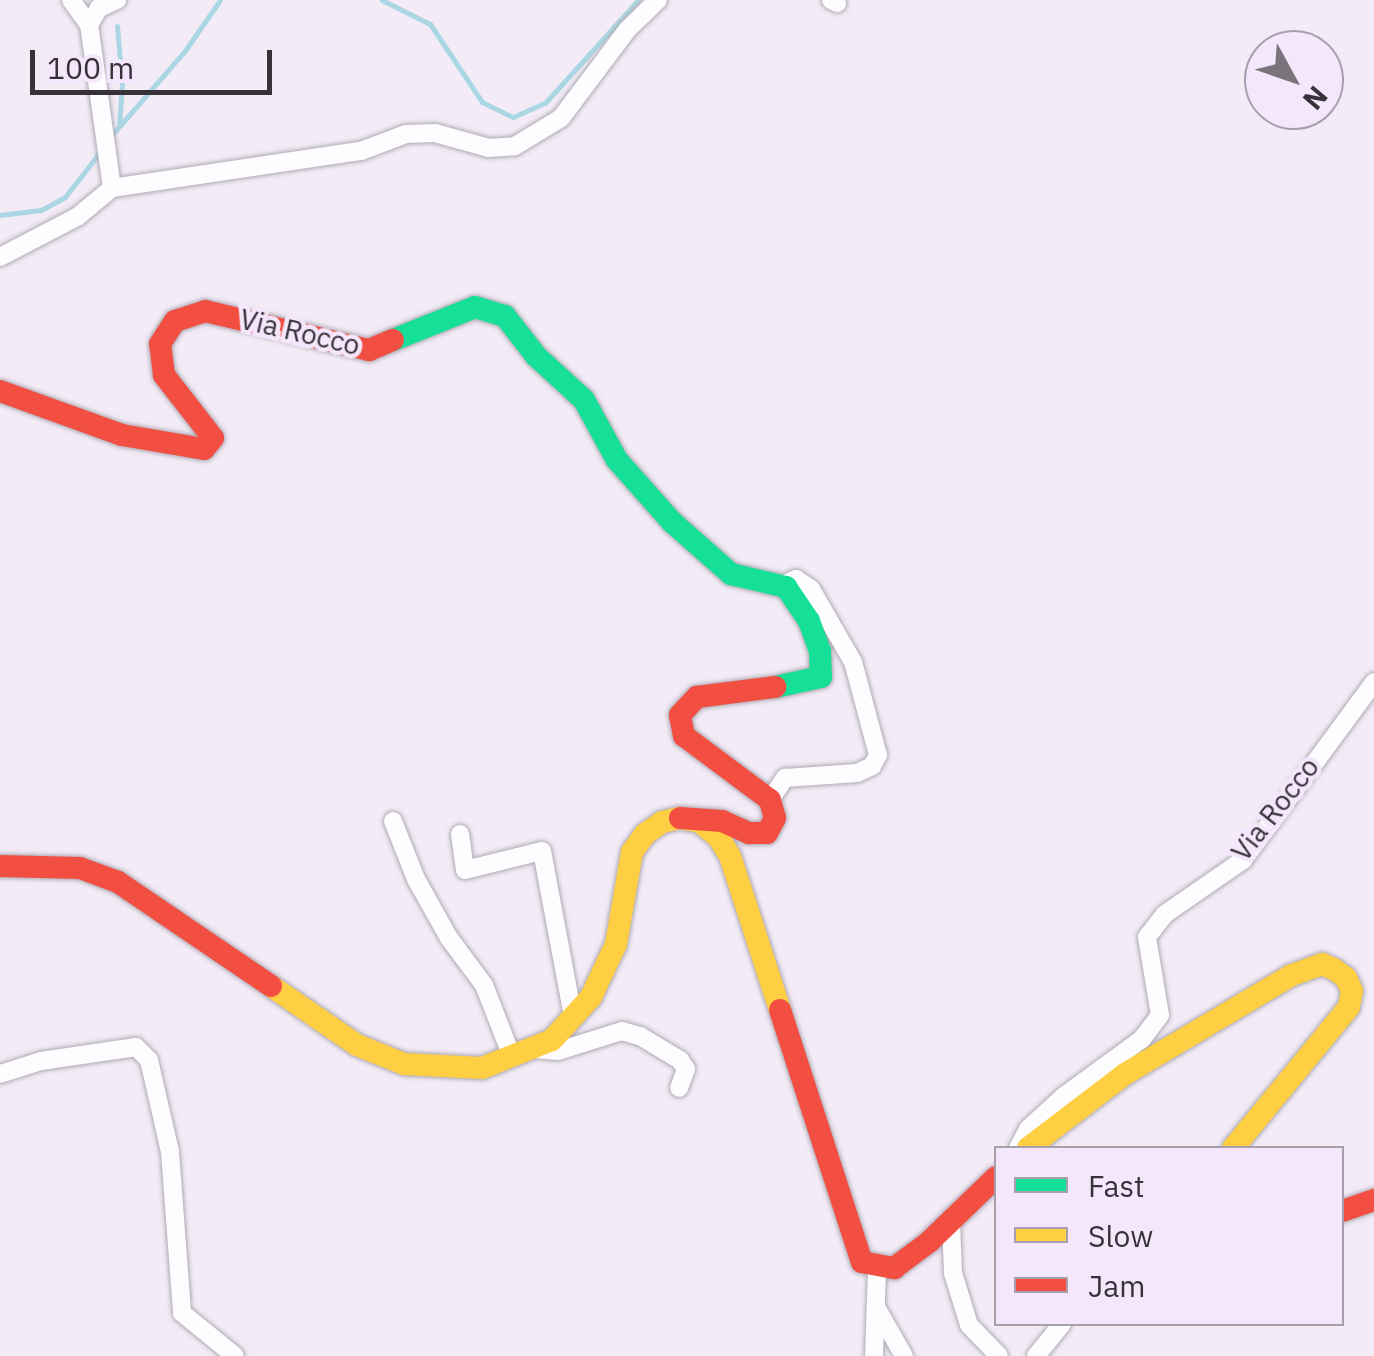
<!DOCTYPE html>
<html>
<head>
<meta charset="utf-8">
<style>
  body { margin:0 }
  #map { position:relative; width:1374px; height:1356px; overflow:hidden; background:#f3ecf7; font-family:"IBM Plex Sans",sans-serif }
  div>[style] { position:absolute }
  .stream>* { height:5px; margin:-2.5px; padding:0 2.5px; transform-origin:2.5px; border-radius:2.5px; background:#abd7e4 }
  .roads { filter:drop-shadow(0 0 2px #afaab3) drop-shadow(0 0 2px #afaab3) }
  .street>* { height:18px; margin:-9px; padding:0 9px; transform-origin:9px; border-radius:9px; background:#fdfcfe }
  .fast>* { height:22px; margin:-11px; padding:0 11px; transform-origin:11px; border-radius:11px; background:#16e098 }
  .slow>* { height:22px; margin:-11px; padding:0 11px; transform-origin:11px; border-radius:11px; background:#ffcf43 }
  .jam>* { height:22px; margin:-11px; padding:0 11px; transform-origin:11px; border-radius:11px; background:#f24e42 }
  span { translate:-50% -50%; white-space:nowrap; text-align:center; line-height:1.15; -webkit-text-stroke:9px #f4e7fc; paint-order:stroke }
  .street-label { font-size:28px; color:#37323a }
  .legend { position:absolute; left:994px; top:1146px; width:350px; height:180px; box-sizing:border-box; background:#f4e7fc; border:2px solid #a89fae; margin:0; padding:12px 18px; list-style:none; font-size:30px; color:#37323a }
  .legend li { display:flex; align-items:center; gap:20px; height:50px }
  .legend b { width:50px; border:2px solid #a89fae }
  .north { position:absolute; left:1244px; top:30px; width:100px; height:100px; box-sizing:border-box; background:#f4e7fc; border:2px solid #a89fae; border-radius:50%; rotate:130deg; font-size:28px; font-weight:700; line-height:40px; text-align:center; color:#37323a }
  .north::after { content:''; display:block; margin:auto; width:35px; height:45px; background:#79737c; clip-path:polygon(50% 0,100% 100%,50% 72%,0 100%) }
  .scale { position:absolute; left:30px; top:50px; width:242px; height:45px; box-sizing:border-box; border:5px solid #37323a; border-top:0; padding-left:12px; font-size:30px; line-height:35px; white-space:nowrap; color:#37323a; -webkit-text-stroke:8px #f4e7fc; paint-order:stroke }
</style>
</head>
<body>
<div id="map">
  <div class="stream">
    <i style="left:382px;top:0;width:54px;rotate:26.6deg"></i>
    <i style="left:430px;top:24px;width:94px;rotate:56.3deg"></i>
    <i style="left:482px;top:102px;width:34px;rotate:26deg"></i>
    <i style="left:513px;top:117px;width:35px;rotate:-24deg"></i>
    <i style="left:545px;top:103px;width:139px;rotate:-47.9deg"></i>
    <i style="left:117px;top:26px;width:58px;rotate:85.1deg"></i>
    <i style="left:122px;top:84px;width:39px;rotate:94deg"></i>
    <i style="left:110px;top:137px;width:113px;rotate:-49deg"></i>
    <i style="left:184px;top:52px;width:63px;rotate:-55.3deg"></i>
    <i style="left:0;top:215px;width:41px;rotate:-7deg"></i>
    <i style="left:41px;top:210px;width:27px;rotate:-28deg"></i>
    <i style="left:65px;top:197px;width:58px;rotate:-52deg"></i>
  </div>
  <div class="roads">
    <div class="street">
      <i style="left:71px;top:0;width:31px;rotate:54deg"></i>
      <i style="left:831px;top:0;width:7px;rotate:27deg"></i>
      <i style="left:112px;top:188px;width:252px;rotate:-8.5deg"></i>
      <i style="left:361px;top:151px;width:48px;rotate:-20.7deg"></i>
      <i style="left:406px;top:134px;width:29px;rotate:-2deg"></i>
      <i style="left:435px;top:133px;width:56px;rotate:15.5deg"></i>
      <i style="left:489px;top:148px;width:26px;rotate:-4deg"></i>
      <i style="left:515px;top:146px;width:54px;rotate:-31.3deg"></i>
      <i style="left:561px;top:118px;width:110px;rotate:-53.1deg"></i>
      <i style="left:627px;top:30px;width:43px;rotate:-44.1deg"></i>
      <i style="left:0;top:257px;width:87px;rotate:-27.5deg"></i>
      <i style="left:77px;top:217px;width:45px;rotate:-39.6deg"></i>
      <i style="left:112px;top:188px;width:165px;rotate:-98deg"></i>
      <i style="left:89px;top:25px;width:20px;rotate:-60deg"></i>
      <i style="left:99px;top:8px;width:20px;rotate:-24deg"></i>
      <i style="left:770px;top:800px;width:27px;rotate:-56deg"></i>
      <i style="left:785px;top:778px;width:72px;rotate:-4deg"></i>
      <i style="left:857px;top:773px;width:17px;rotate:-25deg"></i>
      <i style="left:872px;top:766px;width:13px;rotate:-61deg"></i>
      <i style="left:878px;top:755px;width:96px;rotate:-105deg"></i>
      <i style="left:853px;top:662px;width:84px;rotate:-119.9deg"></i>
      <i style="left:811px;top:589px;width:18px;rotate:-146deg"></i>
      <i style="left:796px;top:579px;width:14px;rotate:155deg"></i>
      <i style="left:393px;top:821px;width:62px;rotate:68.4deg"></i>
      <i style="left:416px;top:879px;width:68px;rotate:60.8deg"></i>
      <i style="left:449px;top:938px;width:59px;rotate:53.3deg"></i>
      <i style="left:484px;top:985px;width:77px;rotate:68.7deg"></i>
      <i style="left:460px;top:834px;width:36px;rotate:82deg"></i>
      <i style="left:465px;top:870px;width:79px;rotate:-13.9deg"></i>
      <i style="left:542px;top:851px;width:169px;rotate:79.4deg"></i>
      <i style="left:535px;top:1049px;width:23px;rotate:5deg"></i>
      <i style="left:558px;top:1051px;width:67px;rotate:-17.4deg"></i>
      <i style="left:622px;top:1031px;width:19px;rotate:16deg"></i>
      <i style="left:640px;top:1036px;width:47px;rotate:31deg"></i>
      <i style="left:680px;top:1060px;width:11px;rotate:56deg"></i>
      <i style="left:686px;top:1069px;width:20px;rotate:110deg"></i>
      <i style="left:0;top:1074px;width:43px;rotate:-17.6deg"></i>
      <i style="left:41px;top:1061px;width:96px;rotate:-8.4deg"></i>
      <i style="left:136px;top:1047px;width:18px;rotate:45deg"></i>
      <i style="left:149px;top:1060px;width:94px;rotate:77.1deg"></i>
      <i style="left:170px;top:1152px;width:161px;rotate:85.7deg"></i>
      <i style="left:182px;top:1313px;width:68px;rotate:39.1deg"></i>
      <i style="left:1018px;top:1148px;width:21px;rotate:-62deg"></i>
      <i style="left:1028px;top:1129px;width:49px;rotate:-42.5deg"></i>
      <i style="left:1064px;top:1096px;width:97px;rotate:-36.2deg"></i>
      <i style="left:1142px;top:1039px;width:30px;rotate:-53deg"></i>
      <i style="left:1160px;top:1015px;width:79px;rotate:-99.5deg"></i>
      <i style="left:1147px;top:937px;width:29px;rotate:-52deg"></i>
      <i style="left:1165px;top:914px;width:95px;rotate:-34.7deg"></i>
      <i style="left:1243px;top:860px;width:221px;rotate:-53.6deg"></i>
      <i style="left:951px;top:1221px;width:52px;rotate:87.8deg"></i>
      <i style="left:953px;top:1273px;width:54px;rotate:72.9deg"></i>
      <i style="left:969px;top:1325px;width:43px;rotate:45.9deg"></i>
      <i style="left:876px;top:1307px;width:56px;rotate:60.3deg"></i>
      <i style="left:874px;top:1356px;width:88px;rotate:-88deg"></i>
      <i style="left:1036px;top:1356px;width:41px;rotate:-50.9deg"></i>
    </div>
    <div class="fast">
      <i style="left:393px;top:340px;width:88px;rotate:-21.9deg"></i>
      <i style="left:475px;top:307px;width:31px;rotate:17deg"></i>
      <i style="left:505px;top:316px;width:51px;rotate:52.2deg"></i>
      <i style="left:536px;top:356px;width:65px;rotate:42.5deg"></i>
      <i style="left:584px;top:400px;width:68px;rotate:61.2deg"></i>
      <i style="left:617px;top:460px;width:83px;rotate:48.4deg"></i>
      <i style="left:672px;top:522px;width:79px;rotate:41.4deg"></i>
      <i style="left:731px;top:574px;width:57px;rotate:13.3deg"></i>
      <i style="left:786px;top:587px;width:41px;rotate:55.9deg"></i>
      <i style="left:809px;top:621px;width:32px;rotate:70deg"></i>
      <i style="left:820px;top:651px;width:26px;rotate:88deg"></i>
      <i style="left:821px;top:677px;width:47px;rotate:167.7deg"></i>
    </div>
    <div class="slow">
      <i style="left:271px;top:986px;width:104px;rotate:34.5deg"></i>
      <i style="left:357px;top:1045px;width:51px;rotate:22deg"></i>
      <i style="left:404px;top:1064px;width:78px;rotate:2.9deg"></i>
      <i style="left:482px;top:1068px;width:75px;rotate:-21.8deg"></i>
      <i style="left:552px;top:1040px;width:58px;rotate:-47.8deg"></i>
      <i style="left:591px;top:997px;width:59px;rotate:-64.7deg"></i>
      <i style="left:616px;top:944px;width:93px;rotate:-80.1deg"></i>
      <i style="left:632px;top:852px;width:22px;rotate:-54deg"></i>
      <i style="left:645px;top:834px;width:21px;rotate:-35deg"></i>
      <i style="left:662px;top:822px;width:18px;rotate:-13deg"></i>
      <i style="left:680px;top:818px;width:20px;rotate:11deg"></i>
      <i style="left:700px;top:822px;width:25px;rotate:40deg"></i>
      <i style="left:719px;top:838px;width:21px;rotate:59deg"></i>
      <i style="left:730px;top:856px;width:162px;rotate:72deg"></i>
      <i style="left:1028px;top:1148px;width:122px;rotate:-37.3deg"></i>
      <i style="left:1125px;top:1074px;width:194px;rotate:-30.7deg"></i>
      <i style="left:1292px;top:975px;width:32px;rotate:-20deg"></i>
      <i style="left:1322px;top:964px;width:13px;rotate:23deg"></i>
      <i style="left:1334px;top:969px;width:15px;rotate:37deg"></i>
      <i style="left:1346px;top:978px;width:14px;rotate:65deg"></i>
      <i style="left:1352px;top:991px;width:16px;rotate:101deg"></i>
      <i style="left:1349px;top:1007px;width:183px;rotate:129.4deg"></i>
    </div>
    <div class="jam">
      <i style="left:0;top:391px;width:130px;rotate:19.8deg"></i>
      <i style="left:122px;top:435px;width:83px;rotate:9.7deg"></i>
      <i style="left:204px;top:449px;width:14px;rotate:-51deg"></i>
      <i style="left:213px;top:438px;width:80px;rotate:-127.9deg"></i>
      <i style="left:164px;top:375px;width:31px;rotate:-97deg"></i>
      <i style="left:160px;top:344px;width:27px;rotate:-57deg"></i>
      <i style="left:175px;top:321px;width:32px;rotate:-18deg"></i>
      <i style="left:205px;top:311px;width:169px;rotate:13.4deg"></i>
      <i style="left:369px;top:350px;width:26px;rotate:-23deg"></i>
      <i style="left:680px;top:818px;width:42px;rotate:4.1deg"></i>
      <i style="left:722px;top:821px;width:30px;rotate:24deg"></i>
      <i style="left:749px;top:833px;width:18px"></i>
      <i style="left:767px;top:833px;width:17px;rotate:-62deg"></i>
      <i style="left:775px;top:818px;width:19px;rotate:-106deg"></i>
      <i style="left:770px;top:800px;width:107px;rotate:-143.3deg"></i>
      <i style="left:684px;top:736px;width:21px;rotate:-101deg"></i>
      <i style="left:680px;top:715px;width:25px;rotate:-47deg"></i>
      <i style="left:697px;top:697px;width:79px;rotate:-7.3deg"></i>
      <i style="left:0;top:866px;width:80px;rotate:1.4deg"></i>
      <i style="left:80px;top:868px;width:40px;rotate:20.2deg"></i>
      <i style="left:118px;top:882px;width:185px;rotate:34.2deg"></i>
      <i style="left:780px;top:1010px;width:265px;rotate:72deg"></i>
      <i style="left:862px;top:1262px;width:33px;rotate:11deg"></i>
      <i style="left:894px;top:1268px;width:44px;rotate:-36.6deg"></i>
      <i style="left:929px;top:1242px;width:93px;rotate:-44.1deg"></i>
      <i style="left:1342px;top:1211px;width:34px;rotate:-19deg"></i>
    </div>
  </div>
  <div class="street-label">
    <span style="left:300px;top:332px;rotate:13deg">Via Rocco</span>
    <span style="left:1275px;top:809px;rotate:-52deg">Via Rocco</span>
  </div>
  <ul class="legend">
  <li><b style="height:12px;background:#16e098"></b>Fast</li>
  <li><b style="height:12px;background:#ffcf43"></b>Slow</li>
  <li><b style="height:12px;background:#f24e42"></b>Jam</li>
  </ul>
  <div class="north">N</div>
  <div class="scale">100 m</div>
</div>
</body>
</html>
